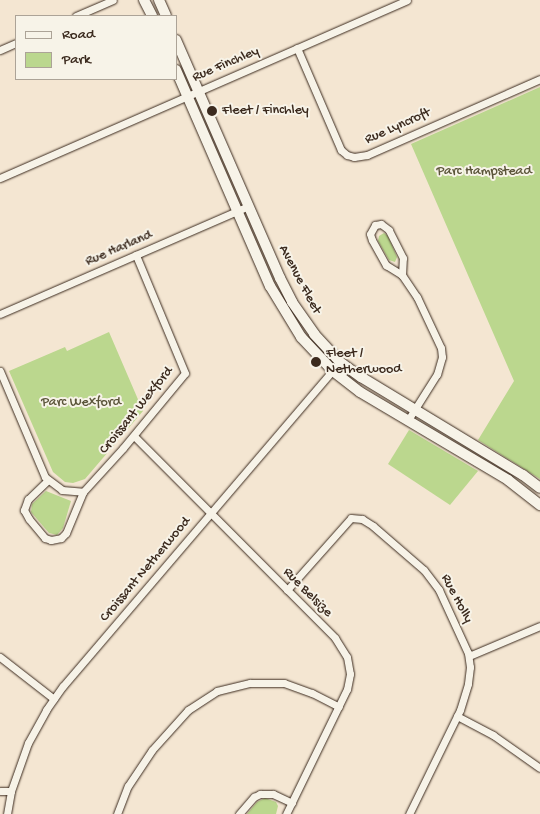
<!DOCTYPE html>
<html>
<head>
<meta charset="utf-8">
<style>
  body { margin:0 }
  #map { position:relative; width:540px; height:814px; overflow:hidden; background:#f4e6d2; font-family:"Gochi Hand",sans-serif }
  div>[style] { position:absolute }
  .green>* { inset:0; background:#bbd78e }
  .roads { filter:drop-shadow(0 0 1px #3b2a1e) drop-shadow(0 0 1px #3b2a1e) }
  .minor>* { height:7px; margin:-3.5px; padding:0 3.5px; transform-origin:3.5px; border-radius:3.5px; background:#f7f3e8 }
  .secondary>* { height:10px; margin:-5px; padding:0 5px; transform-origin:5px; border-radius:5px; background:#f7f3e8 }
  .dots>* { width:14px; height:14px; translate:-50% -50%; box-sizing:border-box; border:2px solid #f7f3e8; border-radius:50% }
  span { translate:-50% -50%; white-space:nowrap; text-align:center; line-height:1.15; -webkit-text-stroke:4px #f7f3e8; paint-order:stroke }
  .street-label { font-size:14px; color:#3b2a1e }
  .poi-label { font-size:14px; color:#3b2a1e }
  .left { translate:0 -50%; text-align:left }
  .park-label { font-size:14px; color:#5b553a }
  .legend { position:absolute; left:15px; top:15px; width:162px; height:65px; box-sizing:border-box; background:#f7f3e8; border:1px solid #aca397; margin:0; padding:6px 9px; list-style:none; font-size:15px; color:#3b2a1e }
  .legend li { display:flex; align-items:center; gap:10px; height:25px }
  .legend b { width:25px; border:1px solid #aca397 }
</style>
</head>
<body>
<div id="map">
  <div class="green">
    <i style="clip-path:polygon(540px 87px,540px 479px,478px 440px,514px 381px,411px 144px)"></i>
    <i style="clip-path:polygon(384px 233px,388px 236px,397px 257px,395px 262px,389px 260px,378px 241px,379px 236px)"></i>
    <i style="clip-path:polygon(109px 332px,143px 411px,85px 479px,73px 483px,65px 482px,53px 472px,9px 371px,65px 347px,67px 351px)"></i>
    <i style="clip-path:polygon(409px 430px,478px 471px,450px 505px,388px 464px)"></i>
    <i style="clip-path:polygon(46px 491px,71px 501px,63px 528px,57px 535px,49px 533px,31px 512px,32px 504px)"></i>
    <i style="clip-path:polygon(265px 798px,276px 802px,278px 806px,276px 814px,247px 814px,257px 802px)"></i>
  </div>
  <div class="roads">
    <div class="minor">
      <i style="left:76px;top:16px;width:40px;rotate:-23.4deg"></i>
      <i style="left:297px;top:48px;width:111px;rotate:66.7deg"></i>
      <i style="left:341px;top:150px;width:8px;rotate:40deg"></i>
      <i style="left:347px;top:155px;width:7px;rotate:16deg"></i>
      <i style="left:354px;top:157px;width:13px;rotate:-9deg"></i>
      <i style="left:367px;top:155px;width:189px;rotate:-23.7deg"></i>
      <i style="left:0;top:50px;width:17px;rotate:-24deg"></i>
      <i style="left:0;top:178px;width:444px;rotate:-23.6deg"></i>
      <i style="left:402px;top:275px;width:17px;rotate:-87deg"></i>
      <i style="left:403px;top:258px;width:31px;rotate:-117deg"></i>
      <i style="left:389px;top:230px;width:10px;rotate:-143deg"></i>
      <i style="left:381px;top:224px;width:6px;rotate:171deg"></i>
      <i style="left:375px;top:225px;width:10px;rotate:119deg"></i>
      <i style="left:370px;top:234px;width:6px;rotate:72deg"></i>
      <i style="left:372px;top:240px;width:29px;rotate:61deg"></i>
      <i style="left:386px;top:265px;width:19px;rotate:32deg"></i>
      <i style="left:402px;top:275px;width:27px;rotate:56deg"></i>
      <i style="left:417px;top:297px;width:56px;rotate:64.8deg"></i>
      <i style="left:441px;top:348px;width:9px;rotate:84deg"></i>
      <i style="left:442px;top:357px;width:18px;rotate:106deg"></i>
      <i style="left:437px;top:374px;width:54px;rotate:122.2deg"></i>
      <i style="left:0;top:314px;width:270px;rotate:-23.5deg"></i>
      <i style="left:0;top:371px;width:115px;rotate:67deg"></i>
      <i style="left:45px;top:477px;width:21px;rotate:37deg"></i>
      <i style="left:62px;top:490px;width:21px;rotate:5deg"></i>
      <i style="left:83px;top:492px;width:59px;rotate:-47.7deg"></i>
      <i style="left:123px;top:448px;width:97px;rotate:-50.4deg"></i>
      <i style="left:185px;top:373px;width:128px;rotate:-112.6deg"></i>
      <i style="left:134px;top:436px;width:285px;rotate:45.1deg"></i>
      <i style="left:335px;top:638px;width:22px;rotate:58deg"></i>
      <i style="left:347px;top:657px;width:17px;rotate:80deg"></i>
      <i style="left:350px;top:674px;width:15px;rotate:101deg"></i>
      <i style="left:347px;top:689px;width:139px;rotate:116deg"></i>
      <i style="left:48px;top:480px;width:28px;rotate:136deg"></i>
      <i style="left:28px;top:499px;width:12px;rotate:110deg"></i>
      <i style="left:24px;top:510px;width:10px;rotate:61deg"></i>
      <i style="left:29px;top:519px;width:25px;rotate:50deg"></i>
      <i style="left:45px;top:538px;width:6px;rotate:18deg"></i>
      <i style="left:51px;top:540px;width:10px;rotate:-11deg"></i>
      <i style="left:61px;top:538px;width:7px;rotate:-45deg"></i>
      <i style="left:66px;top:533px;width:44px;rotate:-67.5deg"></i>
      <i style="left:287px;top:590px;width:96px;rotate:-48.4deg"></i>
      <i style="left:351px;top:518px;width:11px;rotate:5deg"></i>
      <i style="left:362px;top:519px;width:13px;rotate:32deg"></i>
      <i style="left:373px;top:526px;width:67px;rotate:40.8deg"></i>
      <i style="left:424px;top:570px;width:25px;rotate:53deg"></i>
      <i style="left:439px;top:590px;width:69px;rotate:65.3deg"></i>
      <i style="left:468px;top:653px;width:14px;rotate:82deg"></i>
      <i style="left:470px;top:667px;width:17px;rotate:97deg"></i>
      <i style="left:468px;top:684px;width:27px;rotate:107deg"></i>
      <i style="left:460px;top:710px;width:116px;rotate:116.1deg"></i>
      <i style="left:469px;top:656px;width:77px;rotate:-22.9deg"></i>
      <i style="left:0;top:657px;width:68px;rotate:37.9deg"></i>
      <i style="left:457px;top:716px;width:41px;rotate:27.8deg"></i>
      <i style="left:493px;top:735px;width:57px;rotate:35.1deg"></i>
      <i style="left:0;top:791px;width:11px"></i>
      <i style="left:7px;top:814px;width:23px;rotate:-80deg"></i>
      <i style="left:11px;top:791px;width:51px;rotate:-70.5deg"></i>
      <i style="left:28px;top:743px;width:38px;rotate:-61deg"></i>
      <i style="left:46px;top:710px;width:29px;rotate:-55deg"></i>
      <i style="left:63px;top:686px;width:426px;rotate:-49.5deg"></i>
      <i style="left:117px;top:814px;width:30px;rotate:-69deg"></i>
      <i style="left:128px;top:786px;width:43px;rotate:-56.3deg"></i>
      <i style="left:152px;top:750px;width:54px;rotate:-48deg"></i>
      <i style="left:188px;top:710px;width:35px;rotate:-33deg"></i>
      <i style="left:217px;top:691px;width:34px;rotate:-14deg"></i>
      <i style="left:250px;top:683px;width:34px"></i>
      <i style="left:284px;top:683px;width:30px;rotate:20deg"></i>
      <i style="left:312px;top:693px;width:30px;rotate:27deg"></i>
      <i style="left:239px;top:814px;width:23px;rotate:-49deg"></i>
      <i style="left:254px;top:797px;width:7px;rotate:-27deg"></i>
      <i style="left:260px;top:794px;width:13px"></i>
      <i style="left:273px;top:794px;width:21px;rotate:25deg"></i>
    </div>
    <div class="secondary">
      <i style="left:144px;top:0;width:18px;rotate:63deg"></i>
      <i style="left:159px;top:0;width:17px;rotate:66deg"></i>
      <i style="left:176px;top:40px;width:260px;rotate:66.4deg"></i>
      <i style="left:280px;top:278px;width:27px;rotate:63deg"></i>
      <i style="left:292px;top:302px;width:39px;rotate:55deg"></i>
      <i style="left:314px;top:334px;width:38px;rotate:47deg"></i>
      <i style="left:340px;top:362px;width:26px;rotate:36deg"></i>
      <i style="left:361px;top:377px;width:189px;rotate:31.2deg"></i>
      <i style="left:523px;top:475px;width:21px;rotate:37deg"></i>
      <i style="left:176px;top:70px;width:236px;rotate:66.5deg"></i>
      <i style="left:270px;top:286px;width:60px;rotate:58.7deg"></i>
      <i style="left:301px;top:337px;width:47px;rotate:46.7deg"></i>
      <i style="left:333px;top:371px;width:34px;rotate:38deg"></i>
      <i style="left:360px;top:392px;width:172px;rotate:30.7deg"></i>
      <i style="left:508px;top:480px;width:41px;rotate:38deg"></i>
    </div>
  </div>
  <div class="dots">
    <i style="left:212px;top:111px;background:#3b2a1e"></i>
    <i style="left:316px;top:362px;background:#3b2a1e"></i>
  </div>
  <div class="street-label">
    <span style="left:226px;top:65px;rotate:-23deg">Rue Finchley</span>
    <span style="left:398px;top:127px;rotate:-24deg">Rue Lyncroft</span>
    <span style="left:119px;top:249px;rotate:-23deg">Rue Harland</span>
    <span style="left:299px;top:280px;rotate:62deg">Avenue Fleet</span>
    <span style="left:137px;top:411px;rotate:-51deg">Croissant Wexford</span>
    <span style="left:146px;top:570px;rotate:-50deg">Croissant Netherwood</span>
    <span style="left:307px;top:593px;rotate:45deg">Rue Belsize</span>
    <span style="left:456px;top:599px;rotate:62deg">Rue Holly</span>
  </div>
  <div class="poi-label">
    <span class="left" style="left:222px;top:111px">Fleet / Finchley</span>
    <span class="left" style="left:326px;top:362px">Fleet /<br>Netherwood</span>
  </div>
  <div class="park-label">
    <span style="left:484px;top:172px">Parc Hampstead</span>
    <span style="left:81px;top:403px">Parc Wexford</span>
  </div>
  <ul class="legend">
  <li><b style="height:6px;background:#f7f3e8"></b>Road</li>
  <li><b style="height:14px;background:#bbd78e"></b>Park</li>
  </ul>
</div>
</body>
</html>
